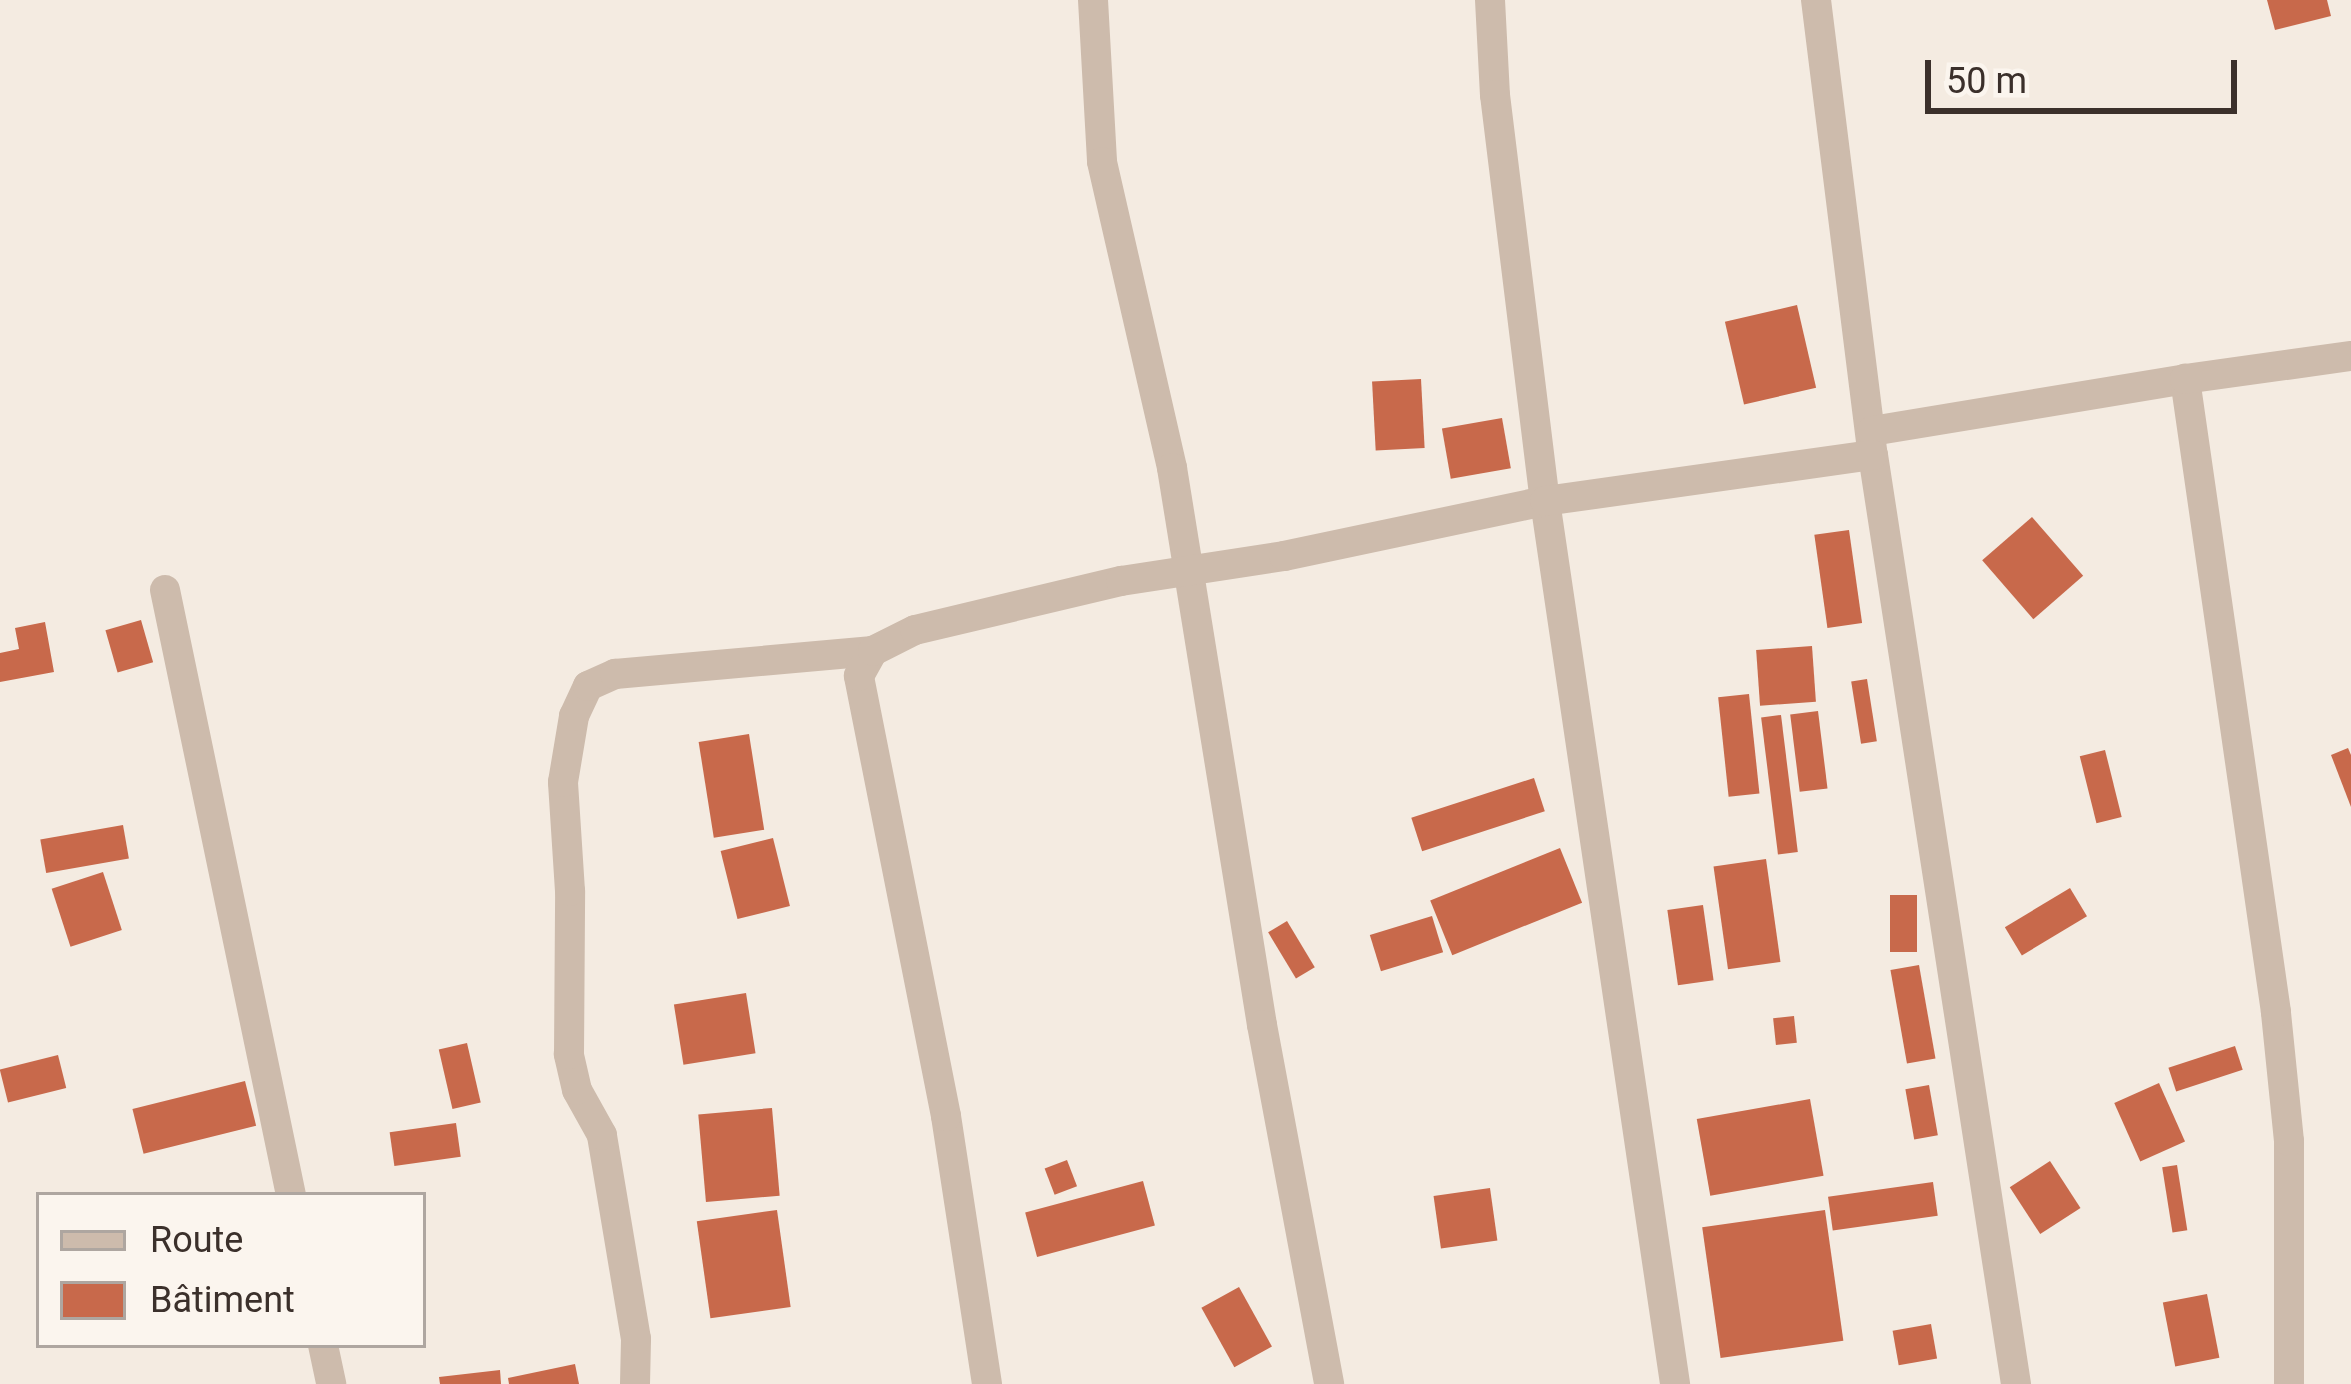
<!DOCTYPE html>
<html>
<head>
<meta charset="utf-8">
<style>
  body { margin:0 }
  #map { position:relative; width:2351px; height:1384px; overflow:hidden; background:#f4ebe1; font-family:Roboto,sans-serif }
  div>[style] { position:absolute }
  .building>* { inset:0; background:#c8694b; transform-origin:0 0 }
  .minor>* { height:30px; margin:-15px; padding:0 15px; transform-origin:15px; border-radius:15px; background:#cdbbac }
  span { translate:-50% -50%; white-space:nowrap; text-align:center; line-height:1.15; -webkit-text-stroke:12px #fbf5ee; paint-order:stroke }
  .legend { position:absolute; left:36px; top:1192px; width:390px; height:156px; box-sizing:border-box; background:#fbf5ee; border:3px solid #aea6a0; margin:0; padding:15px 21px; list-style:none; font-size:36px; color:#3b302b }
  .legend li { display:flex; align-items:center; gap:24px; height:60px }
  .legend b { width:60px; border:3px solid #aea6a0 }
  .scale { position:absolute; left:1925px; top:60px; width:312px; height:54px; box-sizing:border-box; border:6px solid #3b302b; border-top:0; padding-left:15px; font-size:36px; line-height:42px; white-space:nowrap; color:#3b302b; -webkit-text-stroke:9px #fbf5ee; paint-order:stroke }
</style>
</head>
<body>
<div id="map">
  <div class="building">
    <i style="clip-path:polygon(2267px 0,2327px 0,2331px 16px,2275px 30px)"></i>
    <i style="left:1797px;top:305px;width:85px;height:74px;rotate:77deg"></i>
    <i style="left:1421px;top:379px;width:69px;height:49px;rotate:87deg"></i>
    <i style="left:1502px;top:418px;width:51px;height:61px;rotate:80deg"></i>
    <i style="left:2032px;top:517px;width:78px;height:66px;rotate:49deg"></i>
    <i style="left:1849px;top:530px;width:94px;height:35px;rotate:82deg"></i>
    <i style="left:141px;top:620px;width:44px;height:37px;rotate:74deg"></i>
    <i style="clip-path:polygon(45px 622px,54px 672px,0 682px,0 653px,19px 649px,15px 628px)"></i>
    <i style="left:1812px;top:646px;width:56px;height:56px;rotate:86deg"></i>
    <i style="left:1867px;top:679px;width:63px;height:16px;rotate:81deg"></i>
    <i style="left:1749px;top:694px;width:100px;height:31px;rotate:84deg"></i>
    <i style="left:1818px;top:711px;width:78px;height:28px;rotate:83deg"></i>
    <i style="left:1781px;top:715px;width:138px;height:20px;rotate:83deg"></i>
    <i style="left:749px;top:734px;width:97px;height:51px;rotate:81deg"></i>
    <i style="clip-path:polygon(2348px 748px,2351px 755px,2351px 807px,2331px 755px)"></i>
    <i style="left:2105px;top:750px;width:69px;height:26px;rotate:76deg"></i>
    <i style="left:1534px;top:778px;width:35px;height:129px;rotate:72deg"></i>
    <i style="left:123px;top:825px;width:34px;height:84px;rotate:80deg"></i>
    <i style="left:773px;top:838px;width:70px;height:54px;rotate:76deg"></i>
    <i style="left:1560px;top:848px;width:59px;height:140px;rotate:68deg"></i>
    <i style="left:1766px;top:859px;width:104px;height:53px;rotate:82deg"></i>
    <i style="left:103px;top:872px;width:61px;height:54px;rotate:72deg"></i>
    <i style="left:2070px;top:888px;width:33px;height:76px;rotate:59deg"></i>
    <i style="left:1890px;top:895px;width:27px;height:57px"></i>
    <i style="left:1703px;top:905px;width:76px;height:36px;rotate:82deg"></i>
    <i style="left:1432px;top:916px;width:38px;height:65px;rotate:73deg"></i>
    <i style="left:1287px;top:921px;width:54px;height:22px;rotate:59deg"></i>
    <i style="left:1919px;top:965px;width:95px;height:29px;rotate:80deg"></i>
    <i style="left:746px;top:993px;width:61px;height:73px;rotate:81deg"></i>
    <i style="left:1794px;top:1016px;width:27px;height:21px;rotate:84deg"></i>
    <i style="left:467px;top:1043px;width:61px;height:29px;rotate:77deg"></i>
    <i style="left:2235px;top:1046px;width:25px;height:70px;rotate:72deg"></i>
    <i style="left:58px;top:1055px;width:34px;height:60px;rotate:76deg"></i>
    <i style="left:245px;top:1081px;width:46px;height:116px;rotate:76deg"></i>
    <i style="left:2159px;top:1083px;width:64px;height:49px;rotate:66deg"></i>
    <i style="left:1929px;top:1085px;width:51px;height:24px;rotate:80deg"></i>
    <i style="left:1810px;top:1099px;width:78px;height:115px;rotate:80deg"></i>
    <i style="left:772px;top:1108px;width:88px;height:74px;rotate:85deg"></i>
    <i style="left:456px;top:1123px;width:34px;height:67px;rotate:82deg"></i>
    <i style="left:1067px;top:1160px;width:28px;height:24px;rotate:69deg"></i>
    <i style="left:2050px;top:1161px;width:56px;height:48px;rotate:57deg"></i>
    <i style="left:2177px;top:1165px;width:66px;height:15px;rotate:81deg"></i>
    <i style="left:1143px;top:1181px;width:46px;height:122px;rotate:75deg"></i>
    <i style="left:1933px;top:1182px;width:34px;height:106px;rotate:82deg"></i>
    <i style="left:1490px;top:1188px;width:53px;height:57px;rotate:82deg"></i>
    <i style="left:777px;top:1210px;width:98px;height:81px;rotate:82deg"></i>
    <i style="left:1825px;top:1210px;width:132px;height:124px;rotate:82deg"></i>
    <i style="left:1239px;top:1287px;width:68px;height:43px;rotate:61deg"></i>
    <i style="left:2207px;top:1294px;width:65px;height:45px;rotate:79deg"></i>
    <i style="left:1931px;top:1324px;width:35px;height:39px;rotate:80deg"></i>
    <i style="clip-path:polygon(575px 1364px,579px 1384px,509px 1384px,508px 1378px)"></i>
    <i style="clip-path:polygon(500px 1370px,501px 1384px,440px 1384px,439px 1377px)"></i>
  </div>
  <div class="minor">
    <i style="left:1093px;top:0;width:162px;rotate:86.8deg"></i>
    <i style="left:1102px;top:162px;width:314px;rotate:77.1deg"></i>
    <i style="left:1172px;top:468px;width:564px;rotate:80.82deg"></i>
    <i style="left:1262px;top:1025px;width:365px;rotate:79.4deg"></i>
    <i style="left:1490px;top:0;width:95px;rotate:87deg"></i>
    <i style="left:1495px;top:95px;width:409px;rotate:83deg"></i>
    <i style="left:1545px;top:501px;width:893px;rotate:81.62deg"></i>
    <i style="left:1816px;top:0;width:459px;rotate:82.9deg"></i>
    <i style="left:1873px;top:455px;width:940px;rotate:81.25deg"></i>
    <i style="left:1872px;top:431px;width:317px;rotate:-9.4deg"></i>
    <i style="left:165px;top:590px;width:618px;rotate:78.24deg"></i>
    <i style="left:323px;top:1345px;width:40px;rotate:78deg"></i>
    <i style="left:635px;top:1384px;width:45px;rotate:-88.7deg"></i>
    <i style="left:636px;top:1339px;width:207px;rotate:-99.5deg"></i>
    <i style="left:602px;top:1135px;width:51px;rotate:-119.1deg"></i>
    <i style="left:577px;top:1090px;width:37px;rotate:-103deg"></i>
    <i style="left:569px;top:1054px;width:163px;rotate:-89.6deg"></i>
    <i style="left:570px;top:891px;width:109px;rotate:-93.7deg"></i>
    <i style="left:563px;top:782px;width:67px;rotate:-80.5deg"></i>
    <i style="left:574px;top:716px;width:33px;rotate:-65deg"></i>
    <i style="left:588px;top:686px;width:30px;rotate:-24deg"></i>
    <i style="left:615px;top:674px;width:259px;rotate:-5.1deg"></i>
    <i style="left:987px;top:1384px;width:271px;rotate:-98.7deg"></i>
    <i style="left:946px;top:1116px;width:449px;rotate:-101.2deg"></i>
    <i style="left:859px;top:676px;width:29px;rotate:-61deg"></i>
    <i style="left:873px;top:651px;width:47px;rotate:-26.6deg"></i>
    <i style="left:915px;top:630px;width:212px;rotate:-13.4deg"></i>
    <i style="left:1121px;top:581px;width:165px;rotate:-8.7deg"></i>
    <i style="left:1284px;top:556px;width:267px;rotate:-11.9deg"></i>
    <i style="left:1545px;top:501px;width:331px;rotate:-8deg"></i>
    <i style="left:2289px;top:1384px;width:243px;rotate:-90deg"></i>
    <i style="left:2289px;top:1141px;width:130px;rotate:-95.8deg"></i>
    <i style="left:2276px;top:1012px;width:640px;rotate:-98.18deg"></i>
    <i style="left:2185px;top:379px;width:168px;rotate:-7.9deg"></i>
  </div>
  <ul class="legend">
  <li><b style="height:15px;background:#cdbbac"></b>Route</li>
  <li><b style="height:33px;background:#c8694b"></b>Bâtiment</li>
  </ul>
  <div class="scale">50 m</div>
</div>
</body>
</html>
